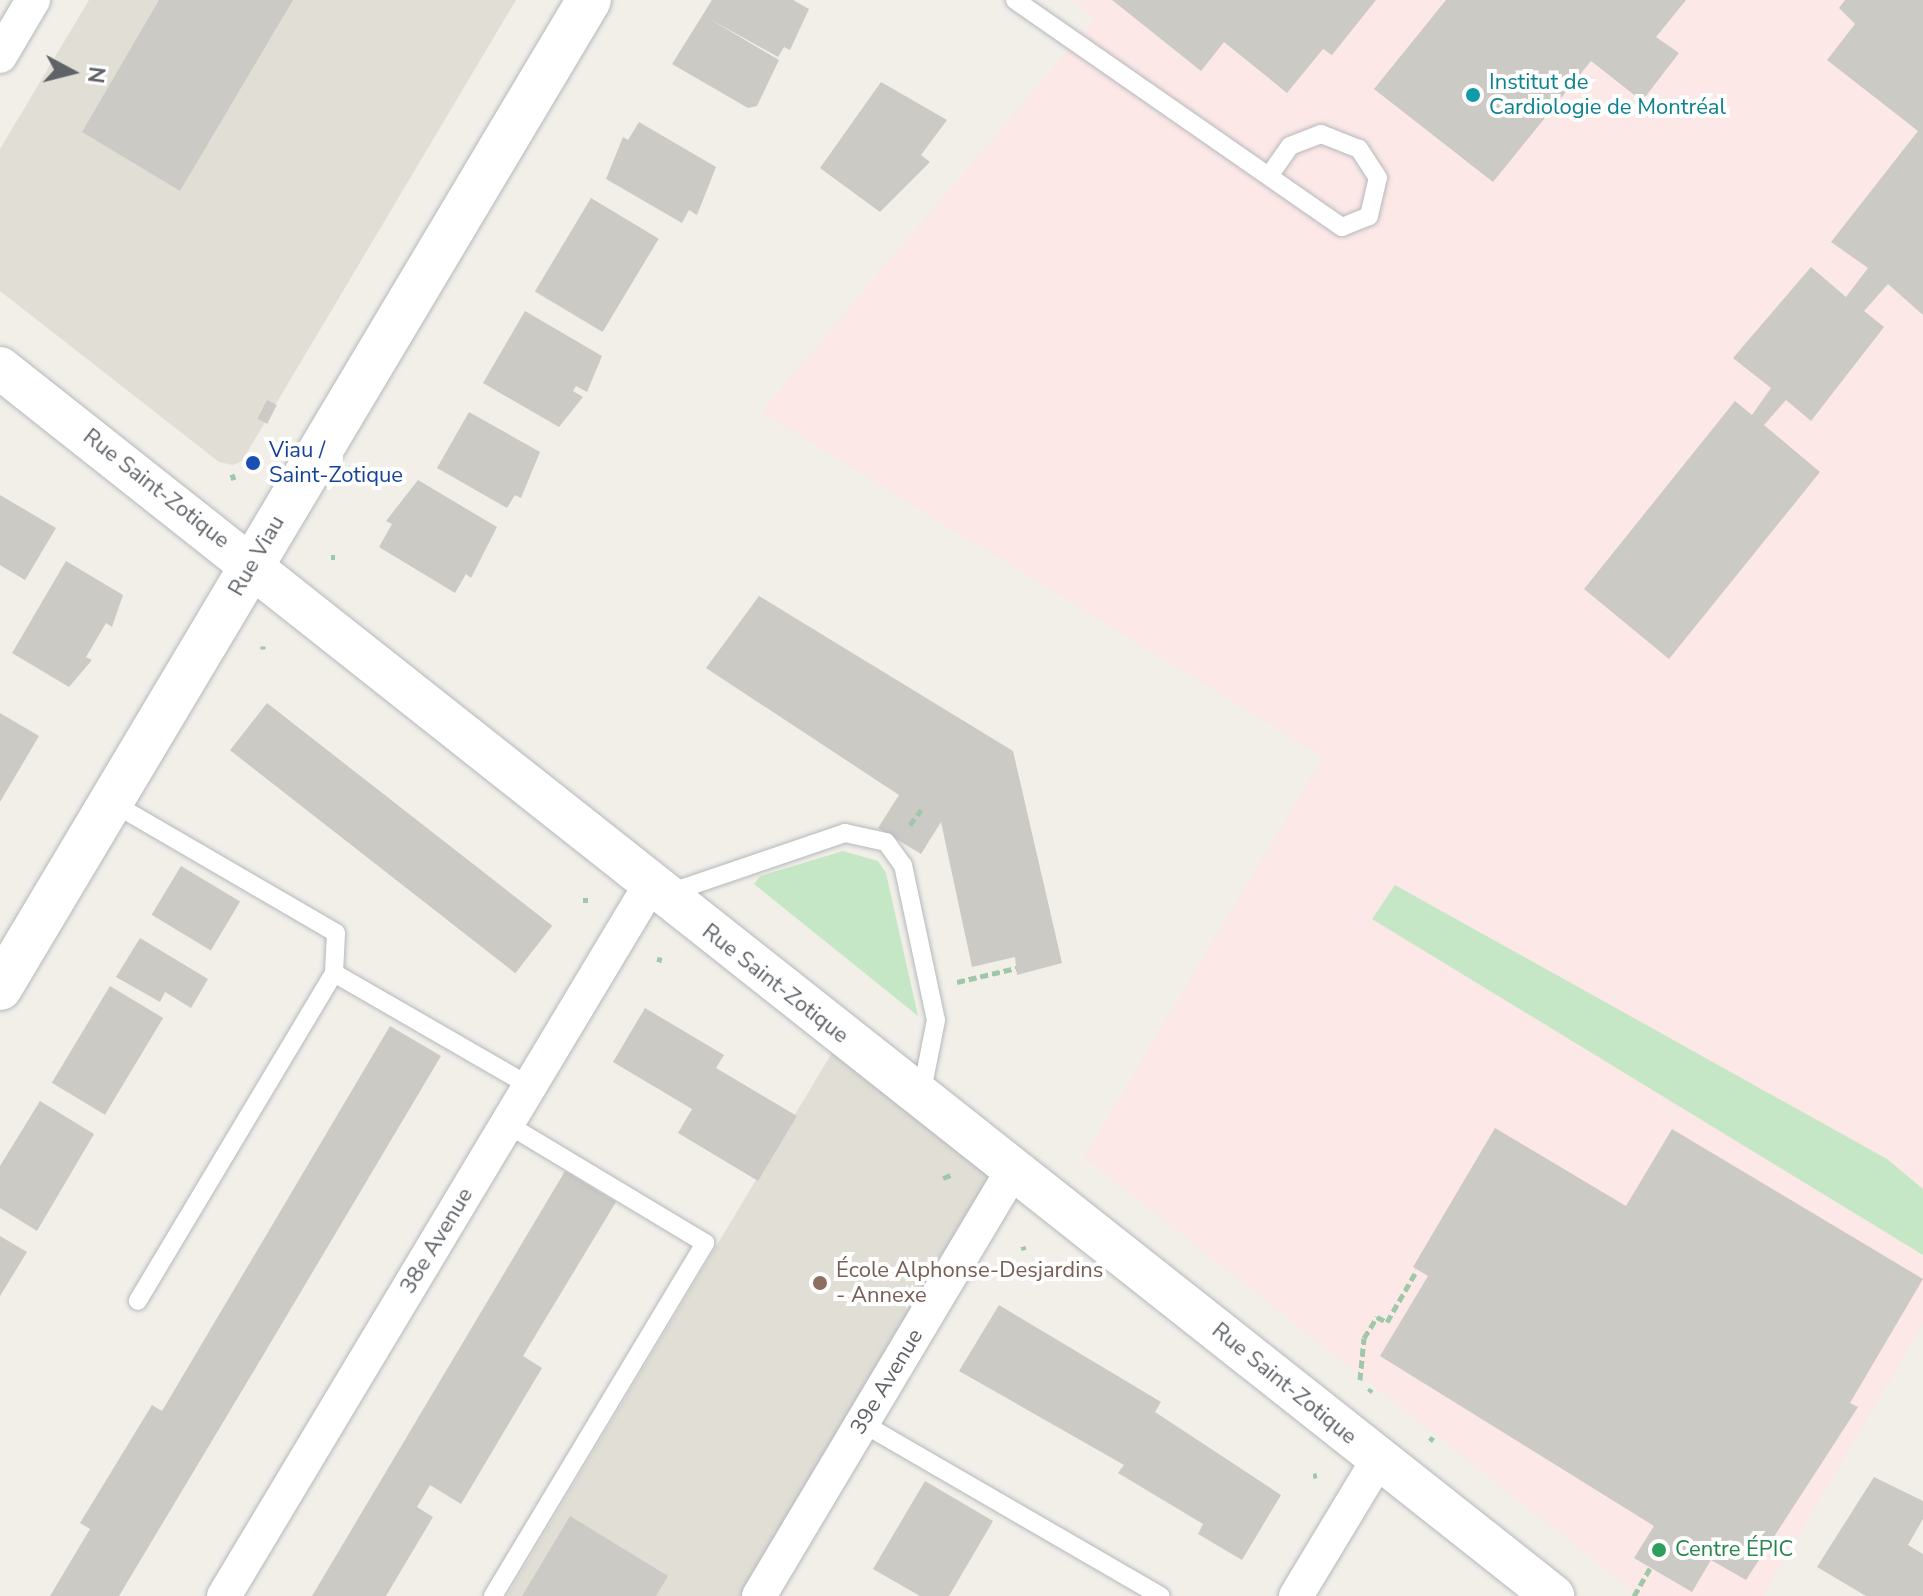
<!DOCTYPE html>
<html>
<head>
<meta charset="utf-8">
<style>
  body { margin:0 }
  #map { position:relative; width:1923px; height:1596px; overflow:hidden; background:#f1efe8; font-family:"Nunito Sans",sans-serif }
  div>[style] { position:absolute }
  .education>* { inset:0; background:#e1ded6 }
  .medical>* { inset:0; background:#fce8e6 }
  .green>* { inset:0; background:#c6e7c5 }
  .building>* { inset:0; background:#cccac5; transform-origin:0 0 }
  .path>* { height:5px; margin-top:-2.5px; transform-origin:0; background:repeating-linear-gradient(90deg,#9fc8aa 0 8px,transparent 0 12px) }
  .roads { filter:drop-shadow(0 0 2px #b5b8bc) drop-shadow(0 0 2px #b5b8bc) }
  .service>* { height:18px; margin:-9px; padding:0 9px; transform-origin:9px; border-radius:9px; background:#fff }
  .minor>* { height:34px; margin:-17px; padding:0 17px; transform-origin:17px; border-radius:17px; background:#fff }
  .tertiary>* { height:42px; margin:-21px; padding:0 21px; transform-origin:21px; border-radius:21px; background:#fff }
  .secondary>* { height:44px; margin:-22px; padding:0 22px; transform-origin:22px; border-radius:22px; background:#fff }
  .dots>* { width:22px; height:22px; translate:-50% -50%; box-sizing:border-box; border:4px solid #fff; border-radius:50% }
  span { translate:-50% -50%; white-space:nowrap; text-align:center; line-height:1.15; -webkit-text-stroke:8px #fff; paint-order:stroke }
  .culture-label { font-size:22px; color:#0d838f }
  .left { translate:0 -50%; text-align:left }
  .transit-label { font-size:22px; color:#164399 }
  .street-label { font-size:22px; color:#5f6368 }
  .education-label { font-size:22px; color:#785e54 }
  .leisure-label { font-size:22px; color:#27864d }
  .north { position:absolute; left:32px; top:32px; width:80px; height:80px; -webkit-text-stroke:6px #fff; paint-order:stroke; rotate:97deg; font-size:22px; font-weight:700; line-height:32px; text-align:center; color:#5f6368 }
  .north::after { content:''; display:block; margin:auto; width:28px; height:36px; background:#5f6368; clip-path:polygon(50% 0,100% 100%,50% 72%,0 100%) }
</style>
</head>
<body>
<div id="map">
  <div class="education">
    <i style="clip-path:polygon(89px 0,516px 0,242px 461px,233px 465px,219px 462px,0 291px,0 149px)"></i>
    <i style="clip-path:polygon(842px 1036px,1014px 1168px,759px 1596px,507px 1596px)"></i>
  </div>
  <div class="medical">
    <i style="clip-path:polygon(1071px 0,1923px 0,1923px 1324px,1763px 1596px,1639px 1596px,1084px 1157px,1323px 757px,761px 412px,1095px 18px)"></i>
  </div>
  <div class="green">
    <i style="clip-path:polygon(843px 851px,878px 861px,886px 873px,918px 1016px,754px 884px,760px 876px)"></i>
    <i style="clip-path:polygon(1395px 885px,1887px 1159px,1923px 1189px,1923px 1255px,1372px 919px)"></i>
  </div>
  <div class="building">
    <i style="clip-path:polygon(159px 0,293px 0,180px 191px,82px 132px)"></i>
    <i style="clip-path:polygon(712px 0,793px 0,809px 9px,790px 50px,784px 47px,778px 57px,708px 18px,779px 60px,757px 106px,748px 108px,672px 64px)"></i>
    <i style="clip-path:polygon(1112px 0,1376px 0,1332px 55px,1323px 49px,1287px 93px,1224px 42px,1201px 71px)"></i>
    <i style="clip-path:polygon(1446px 0,1686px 0,1656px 37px,1679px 53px,1642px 101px,1591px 61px,1493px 182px,1374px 89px)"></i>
    <i style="clip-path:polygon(1845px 0,1923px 0,1923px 315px,1888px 284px,1864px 311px,1884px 327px,1811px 421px,1786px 400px,1764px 425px,1820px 472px,1669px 659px,1584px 589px,1735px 401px,1752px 415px,1771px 388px,1733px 358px,1811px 267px,1846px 297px,1868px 268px,1831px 242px,1918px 131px,1827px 60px,1855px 24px,1839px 8px)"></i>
    <i style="clip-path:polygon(881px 82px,947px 120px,921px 155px,930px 162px,880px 212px,820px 168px)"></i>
    <i style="clip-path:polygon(639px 122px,716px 167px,697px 215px,689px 210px,682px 223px,606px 179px,623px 137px,628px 140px)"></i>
    <i style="left:591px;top:198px;width:79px;height:109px;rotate:31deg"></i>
    <i style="clip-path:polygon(525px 311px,602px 356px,587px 392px,576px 386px,573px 391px,583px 397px,559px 427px,483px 383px)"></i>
    <i style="left:267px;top:400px;width:11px;height:21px;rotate:27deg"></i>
    <i style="clip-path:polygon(469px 412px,540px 452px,521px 498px,515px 495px,507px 508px,437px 468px)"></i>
    <i style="clip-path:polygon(418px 480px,497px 527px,471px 578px,466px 574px,455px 593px,379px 547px,392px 524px,386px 521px)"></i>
    <i style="clip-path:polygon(0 495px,56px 528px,25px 580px,0 565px)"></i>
    <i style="clip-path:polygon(66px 561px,123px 595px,112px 627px,106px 623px,86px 657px,92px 660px,69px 687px,12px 653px)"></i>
    <i style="clip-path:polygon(759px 596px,1013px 751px,1062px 963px,1017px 975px,1015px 957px,972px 967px,941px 822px,921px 854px,878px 828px,899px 795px,706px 668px)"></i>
    <i style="left:267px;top:703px;width:362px;height:60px;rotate:38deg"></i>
    <i style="clip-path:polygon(0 713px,39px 736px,0 802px)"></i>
    <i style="left:181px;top:866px;width:69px;height:57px;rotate:31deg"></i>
    <i style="clip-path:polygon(140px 938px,208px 979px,191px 1008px,165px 992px,160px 1002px,116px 977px)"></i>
    <i style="left:110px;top:986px;width:62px;height:113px;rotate:31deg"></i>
    <i style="clip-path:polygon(645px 1008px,724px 1055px,716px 1068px,797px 1116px,758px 1181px,678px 1133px,692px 1109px,613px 1062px)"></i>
    <i style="clip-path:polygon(390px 1026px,441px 1056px,258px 1364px,119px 1596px,50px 1596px,90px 1529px,80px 1523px,152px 1405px,162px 1411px)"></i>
    <i style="clip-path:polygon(40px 1101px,94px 1134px,37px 1231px,0 1208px,0 1166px)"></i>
    <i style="clip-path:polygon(1495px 1128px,1626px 1206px,1672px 1129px,1923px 1279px,1850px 1403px,1858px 1407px,1746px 1580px,1711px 1560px,1692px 1592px,1634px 1558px,1654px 1526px,1380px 1356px,1428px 1276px,1413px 1267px)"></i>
    <i style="clip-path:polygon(565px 1171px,616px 1202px,523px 1356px,542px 1368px,461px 1504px,430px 1485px,417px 1507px,433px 1517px,386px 1596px,312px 1596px)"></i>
    <i style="clip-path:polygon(0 1236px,27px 1252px,0 1296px)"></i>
    <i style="clip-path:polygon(999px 1305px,1161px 1402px,1155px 1412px,1281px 1495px,1242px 1560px,1198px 1534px,1203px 1524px,1118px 1473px,1124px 1465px,959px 1371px)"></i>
    <i style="clip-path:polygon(1874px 1477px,1923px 1501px,1923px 1519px,1908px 1545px,1923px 1554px,1923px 1596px,1866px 1596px,1817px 1567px)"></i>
    <i style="clip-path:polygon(925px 1481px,993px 1521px,949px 1596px,920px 1596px,873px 1569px)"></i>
    <i style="clip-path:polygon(570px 1516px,668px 1576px,656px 1596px,522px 1596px)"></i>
  </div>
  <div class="path">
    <i style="left:232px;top:474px;width:6px;rotate:72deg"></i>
    <i style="left:331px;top:557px;width:4px"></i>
    <i style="left:263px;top:646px;width:3px;rotate:90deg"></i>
    <i style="left:910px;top:825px;width:19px;rotate:-54deg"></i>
    <i style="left:583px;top:900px;width:5px"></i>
    <i style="left:659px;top:962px;width:5px;rotate:-79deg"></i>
    <i style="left:957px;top:982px;width:61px;rotate:-13.3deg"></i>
    <i style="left:943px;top:1178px;width:12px;rotate:-20deg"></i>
    <i style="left:1023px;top:1246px;width:4px;rotate:76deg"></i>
    <i style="left:1360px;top:1380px;width:42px;rotate:-84.6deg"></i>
    <i style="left:1364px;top:1338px;width:25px;rotate:-58deg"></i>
    <i style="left:1377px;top:1317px;width:11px;rotate:27deg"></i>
    <i style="left:1387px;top:1322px;width:60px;rotate:-60deg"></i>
    <i style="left:1369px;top:1392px;width:4px;rotate:-56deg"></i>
    <i style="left:1430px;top:1441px;width:5px;rotate:-53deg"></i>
    <i style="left:1313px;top:1476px;width:4px;rotate:-14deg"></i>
    <i style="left:1634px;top:1596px;width:32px;rotate:-60deg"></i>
  </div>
  <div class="roads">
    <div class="service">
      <i style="left:1015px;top:0;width:398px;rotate:34.8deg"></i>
      <i style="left:1342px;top:227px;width:29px;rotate:-22deg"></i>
      <i style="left:1369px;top:216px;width:39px;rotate:-77deg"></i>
      <i style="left:1378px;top:178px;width:35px;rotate:-123deg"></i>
      <i style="left:1359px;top:149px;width:41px;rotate:-158.5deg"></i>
      <i style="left:1321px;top:134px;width:33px;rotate:159deg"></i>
      <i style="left:1290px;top:146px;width:32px;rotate:125deg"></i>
      <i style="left:111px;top:802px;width:260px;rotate:30.2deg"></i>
      <i style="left:336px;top:933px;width:40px;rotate:92.9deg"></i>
      <i style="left:334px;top:973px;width:382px;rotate:120.9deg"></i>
      <i style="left:669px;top:893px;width:186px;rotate:-18.8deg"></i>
      <i style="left:845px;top:833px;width:42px;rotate:12.4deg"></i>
      <i style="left:886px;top:842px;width:29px;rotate:54deg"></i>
      <i style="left:903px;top:865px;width:158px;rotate:78deg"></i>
      <i style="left:936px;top:1020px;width:77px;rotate:101.2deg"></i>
      <i style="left:334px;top:973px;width:226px;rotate:30deg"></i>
      <i style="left:862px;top:1423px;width:345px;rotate:30.1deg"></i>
      <i style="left:493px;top:1596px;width:412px;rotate:-59deg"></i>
      <i style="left:705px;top:1243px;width:231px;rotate:-149deg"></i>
    </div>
    <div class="minor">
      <i style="left:0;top:56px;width:65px;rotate:-59.5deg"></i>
      <i style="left:224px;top:1596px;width:827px;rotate:-59.06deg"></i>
      <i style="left:759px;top:1596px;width:498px;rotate:-59.2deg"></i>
      <i style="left:1296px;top:1596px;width:159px;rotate:-58.9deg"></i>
    </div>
    <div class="tertiary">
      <i style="left:0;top:368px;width:1980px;rotate:38.33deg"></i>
    </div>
    <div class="secondary">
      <i style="left:0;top:988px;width:1150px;rotate:-59.2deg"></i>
    </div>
  </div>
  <div class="dots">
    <i style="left:1473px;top:95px;background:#0f9aa8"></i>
    <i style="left:253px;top:463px;background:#1a4fb4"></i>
    <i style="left:820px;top:1283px;background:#8d6e63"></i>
    <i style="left:1659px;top:1550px;background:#2e9e5b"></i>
  </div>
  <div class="culture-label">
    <span class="left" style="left:1489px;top:95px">Institut de<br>Cardiologie de Montréal</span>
  </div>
  <div class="transit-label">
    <span class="left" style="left:269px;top:463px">Viau /<br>Saint-Zotique</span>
  </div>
  <div class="street-label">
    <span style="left:156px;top:489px;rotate:38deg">Rue Saint-Zotique</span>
    <span style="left:257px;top:556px;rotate:-60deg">Rue Viau</span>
    <span style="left:775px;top:984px;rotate:38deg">Rue Saint-Zotique</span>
    <span style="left:437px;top:1241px;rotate:-59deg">38e Avenue</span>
    <span style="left:887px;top:1382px;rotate:-59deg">39e Avenue</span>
    <span style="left:1284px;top:1384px;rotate:39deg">Rue Saint-Zotique</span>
  </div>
  <div class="education-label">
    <span class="left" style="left:836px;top:1283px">École Alphonse-Desjardins<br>- Annexe</span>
  </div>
  <div class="leisure-label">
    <span class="left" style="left:1675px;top:1550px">Centre ÉPIC</span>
  </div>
  <div class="north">N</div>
</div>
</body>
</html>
